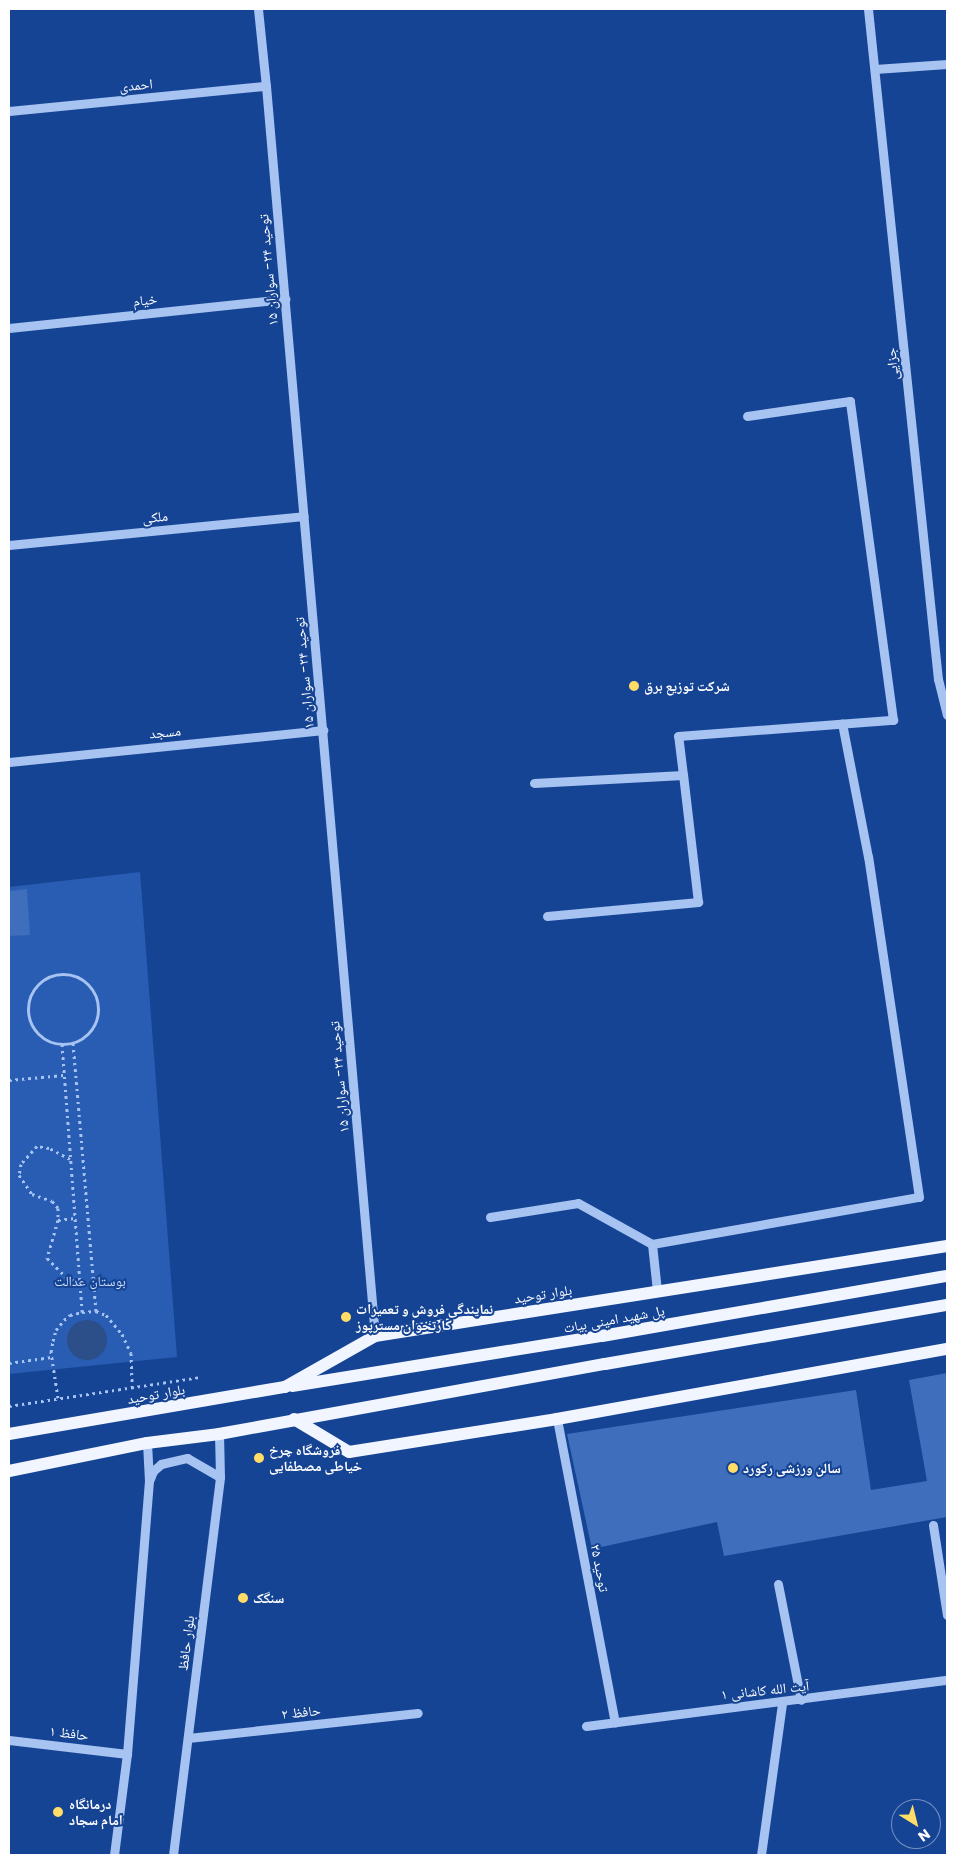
<!DOCTYPE html>
<html>
<head>
<meta charset="utf-8">
<style>
  body { margin:0 }
  #map { position:relative; width:956px; height:1864px; overflow:hidden; background:#164494; font-family:Poppins,"Noto Naskh Arabic",sans-serif }
  div>[style] { position:absolute }
  .green>* { inset:0; background:#285db3 }
  .water>* { inset:0; background:#2c4e89 }
  .round { border-radius:50% }
  .building>* { inset:0; background:#3e6ebc }
  .path>* { height:3px; margin-top:-1.5px; transform-origin:0; background:repeating-linear-gradient(90deg,#a6c3f1 0 2.5px,transparent 0 6.5px) }
  .path>.ring { margin:-1.5px; padding:0; box-sizing:content-box; background:none; border:3px solid #a6c3f1; border-radius:50% }
  .minor>* { height:9px; margin:-4.5px; padding:0 4.5px; transform-origin:4.5px; border-radius:4.5px; background:#a6c3f1 }
  .major>* { height:12px; margin:-6px; padding:0 6px; transform-origin:6px; border-radius:6px; background:#f0f5ff }
  .dots>* { width:14px; height:14px; translate:-50% -50%; box-sizing:border-box; border:2px solid #164494; border-radius:50% }
  span { translate:-50% -50%; white-space:nowrap; text-align:center; line-height:1.15; -webkit-text-stroke:4px #164494; paint-order:stroke }
  .street-label { font-size:14px; color:#fff }
  .poi-label { font-size:14px; color:#fff; font-weight:700 }
  .left { translate:0 -50%; text-align:left }
  .park-label { font-size:14px; color:#cddffc }
  .frame { position:absolute; inset:0; border:10px solid #fff; pointer-events:none }
  .north { position:absolute; left:891px; top:1799px; width:50px; height:50px; box-sizing:border-box; background:#164494; border:1px solid #738fbf; border-radius:50%; rotate:144deg; font-size:14px; font-weight:700; line-height:20px; text-align:center; color:#fff }
  .north::after { content:''; display:block; margin:auto; width:18px; height:22px; background:#fd6; clip-path:polygon(50% 0,100% 100%,50% 72%,0 100%) }
</style>
</head>
<body>
<div id="map">
  <div class="green">
    <i style="clip-path:polygon(140px 872px,177px 1357px,9px 1374px,9px 887px)"></i>
  </div>
  <div class="water">
    <i class="round" style="left:67px;top:1320px;width:40px;height:40px"></i>
  </div>
  <div class="building">
    <i style="clip-path:polygon(27px 889px,30px 935px,9px 936px,9px 891px)"></i>
    <i style="clip-path:polygon(947px 1373px,947px 1517px,724px 1556px,717px 1522px,592px 1549px,567px 1434px,856px 1390px,871px 1490px,927px 1481px,909px 1380px)"></i>
  </div>
  <div class="path">
    <i class="ring" style="left:28px;top:974px;width:67px;height:67px"></i>
    <i style="left:73px;top:1043px;width:269px;rotate:85.1deg"></i>
    <i style="left:62px;top:1044px;width:269px;rotate:85.7deg"></i>
    <i style="left:9px;top:1080px;width:55px;rotate:-5.2deg"></i>
    <i style="left:70px;top:1159px;width:24px;rotate:-152deg"></i>
    <i style="left:49px;top:1148px;width:12px;rotate:-171deg"></i>
    <i style="left:37px;top:1146px;width:24px;rotate:132deg"></i>
    <i style="left:21px;top:1164px;width:11px;rotate:100deg"></i>
    <i style="left:19px;top:1175px;width:23px;rotate:56deg"></i>
    <i style="left:32px;top:1194px;width:21px;rotate:19deg"></i>
    <i style="left:52px;top:1201px;width:9px;rotate:49deg"></i>
    <i style="left:58px;top:1208px;width:12px;rotate:90deg"></i>
    <i style="left:58px;top:1220px;width:40px;rotate:106deg"></i>
    <i style="left:47px;top:1258px;width:25px;rotate:45deg"></i>
    <i style="left:65px;top:1276px;width:7px;rotate:34deg"></i>
    <i style="left:71px;top:1280px;width:9px;rotate:6deg"></i>
    <i style="left:58px;top:1220px;width:17px;rotate:-7deg"></i>
    <i style="left:9px;top:1363px;width:43px;rotate:-7.9deg"></i>
    <i style="left:58px;top:1398px;width:47px;rotate:-98.7deg"></i>
    <i style="left:51px;top:1352px;width:11px;rotate:-80deg"></i>
    <i style="left:53px;top:1341px;width:11px;rotate:-75deg"></i>
    <i style="left:56px;top:1330px;width:13px;rotate:-51deg"></i>
    <i style="left:64px;top:1320px;width:8px;rotate:-40deg"></i>
    <i style="left:70px;top:1315px;width:12px;rotate:-14deg"></i>
    <i style="left:82px;top:1312px;width:14px;rotate:-4deg"></i>
    <i style="left:96px;top:1311px;width:11px;rotate:22deg"></i>
    <i style="left:106px;top:1315px;width:25px;rotate:50deg"></i>
    <i style="left:122px;top:1334px;width:21px;rotate:65deg"></i>
    <i style="left:131px;top:1353px;width:34px;rotate:88deg"></i>
    <i style="left:9px;top:1406px;width:193px;rotate:-8.6deg"></i>
  </div>
  <div class="minor">
    <i style="left:258px;top:9px;width:77px;rotate:84.1deg"></i>
    <i style="left:266px;top:86px;width:1255px;rotate:85.02deg"></i>
    <i style="left:868px;top:9px;width:674px;rotate:84.04deg"></i>
    <i style="left:938px;top:679px;width:37px;rotate:76deg"></i>
    <i style="left:875px;top:69px;width:72px;rotate:-4deg"></i>
    <i style="left:9px;top:111px;width:258px;rotate:-5.6deg"></i>
    <i style="left:9px;top:328px;width:278px;rotate:-6deg"></i>
    <i style="left:9px;top:545px;width:296px;rotate:-5.6deg"></i>
    <i style="left:9px;top:762px;width:316px;rotate:-5.8deg"></i>
    <i style="left:534px;top:783px;width:149px;rotate:-3.1deg"></i>
    <i style="left:683px;top:775px;width:39px;rotate:-97deg"></i>
    <i style="left:678px;top:736px;width:216px;rotate:-4.3deg"></i>
    <i style="left:893px;top:720px;width:322px;rotate:-97.7deg"></i>
    <i style="left:850px;top:401px;width:104px;rotate:171.7deg"></i>
    <i style="left:547px;top:916px;width:152px;rotate:-5.3deg"></i>
    <i style="left:698px;top:902px;width:128px;rotate:-96.7deg"></i>
    <i style="left:490px;top:1217px;width:89px;rotate:-9deg"></i>
    <i style="left:578px;top:1203px;width:85px;rotate:29deg"></i>
    <i style="left:652px;top:1244px;width:271px;rotate:-10deg"></i>
    <i style="left:919px;top:1197px;width:344px;rotate:-98.5deg"></i>
    <i style="left:868px;top:857px;width:136px;rotate:-101deg"></i>
    <i style="left:652px;top:1244px;width:47px;rotate:83.9deg"></i>
    <i style="left:557px;top:1419px;width:309px;rotate:79.2deg"></i>
    <i style="left:150px;top:1479px;width:9px;rotate:-69deg"></i>
    <i style="left:153px;top:1471px;width:11px;rotate:-41deg"></i>
    <i style="left:161px;top:1464px;width:27px;rotate:-13deg"></i>
    <i style="left:187px;top:1458px;width:38px;rotate:30deg"></i>
    <i style="left:933px;top:1525px;width:91px;rotate:81.2deg"></i>
    <i style="left:778px;top:1584px;width:118px;rotate:78.8deg"></i>
    <i style="left:586px;top:1726px;width:364px;rotate:-7.3deg"></i>
    <i style="left:188px;top:1738px;width:231px;rotate:-6.2deg"></i>
    <i style="left:9px;top:1740px;width:119px;rotate:6.8deg"></i>
    <i style="left:114px;top:1855px;width:102px;rotate:-82.7deg"></i>
    <i style="left:127px;top:1754px;width:274px;rotate:-85.4deg"></i>
    <i style="left:149px;top:1481px;width:38px;rotate:-93deg"></i>
    <i style="left:173px;top:1855px;width:381px;rotate:-82.9deg"></i>
    <i style="left:220px;top:1477px;width:43px;rotate:-91.3deg"></i>
    <i style="left:761px;top:1855px;width:153px;rotate:-82.1deg"></i>
  </div>
  <div class="major">
    <i style="left:292px;top:1386px;width:314px;rotate:-9.2deg"></i>
    <i style="left:602px;top:1336px;width:350px;rotate:-9.9deg"></i>
    <i style="left:294px;top:1419px;width:64px;rotate:31deg"></i>
    <i style="left:349px;top:1452px;width:211px;rotate:-9deg"></i>
    <i style="left:557px;top:1419px;width:396px;rotate:-10.2deg"></i>
    <i style="left:9px;top:1434px;width:280px;rotate:-9.7deg"></i>
    <i style="left:285px;top:1387px;width:103px;rotate:-29.5deg"></i>
    <i style="left:375px;top:1336px;width:579px;rotate:-8.94deg"></i>
    <i style="left:9px;top:1471px;width:141px;rotate:-11.5deg"></i>
    <i style="left:147px;top:1443px;width:73px;rotate:-7.1deg"></i>
    <i style="left:219px;top:1434px;width:392px;rotate:-10.3deg"></i>
    <i style="left:605px;top:1364px;width:347px;rotate:-9.8deg"></i>
  </div>
  <div class="dots">
    <i style="left:634px;top:686px;background:#fd6"></i>
    <i style="left:346px;top:1317px;background:#fd6"></i>
    <i style="left:259px;top:1458px;background:#fd6"></i>
    <i style="left:733px;top:1468px;background:#fd6"></i>
    <i style="left:243px;top:1598px;background:#fd6"></i>
    <i style="left:58px;top:1812px;background:#fd6"></i>
  </div>
  <div class="street-label">
    <span style="left:136px;top:85px;rotate:-5deg">احمدی</span>
    <span style="left:268px;top:270px;rotate:-95deg">توحید ۲۴- سواران ۱۵</span>
    <span style="left:145px;top:300px;rotate:-6deg">خیام</span>
    <span style="left:892px;top:364px;rotate:-96deg">جزایی</span>
    <span style="left:155px;top:517px;rotate:-6deg">ملکی</span>
    <span style="left:304px;top:673px;rotate:-95deg">توحید ۲۴- سواران ۱۵</span>
    <span style="left:165px;top:732px;rotate:-6deg">مسجد</span>
    <span style="left:339px;top:1077px;rotate:-95deg">توحید ۲۴- سواران ۱۵</span>
    <span style="left:543px;top:1294px;rotate:-9deg">بلوار توحید</span>
    <span style="left:614px;top:1319px;rotate:-10deg">پل شهید امینی بیات</span>
    <span style="left:156px;top:1394px;rotate:-10deg">بلوار توحید</span>
    <span style="left:600px;top:1568px;rotate:79deg">توحید ۲۵</span>
    <span style="left:186px;top:1643px;rotate:-83deg">بلوار حافظ</span>
    <span style="left:765px;top:1690px;rotate:-6deg">آیت الله کاشانی ۱</span>
    <span style="left:301px;top:1712px;rotate:-6deg">حافظ ۲</span>
    <span style="left:69px;top:1733px;rotate:7deg">حافظ ۱</span>
  </div>
  <div class="poi-label">
    <span class="left" style="left:644px;top:686px">شرکت توزیع برق</span>
    <span class="left" style="left:356px;top:1317px">نمایندگی فروش و تعمیرات<br>کارتخوان مسترپوز</span>
    <span class="left" style="left:269px;top:1458px">فروشگاه چرخ<br>خیاطی مصطفایی</span>
    <span class="left" style="left:743px;top:1468px">سالن ورزشی رکورد</span>
    <span class="left" style="left:253px;top:1598px">سنگک</span>
    <span class="left" style="left:69px;top:1812px">درمانگاه<br>امام سجاد</span>
  </div>
  <div class="park-label">
    <span style="left:90px;top:1281px">بوستان عدالت</span>
  </div>
  <div class="frame"></div>
  <div class="north">N</div>
</div>
</body>
</html>
